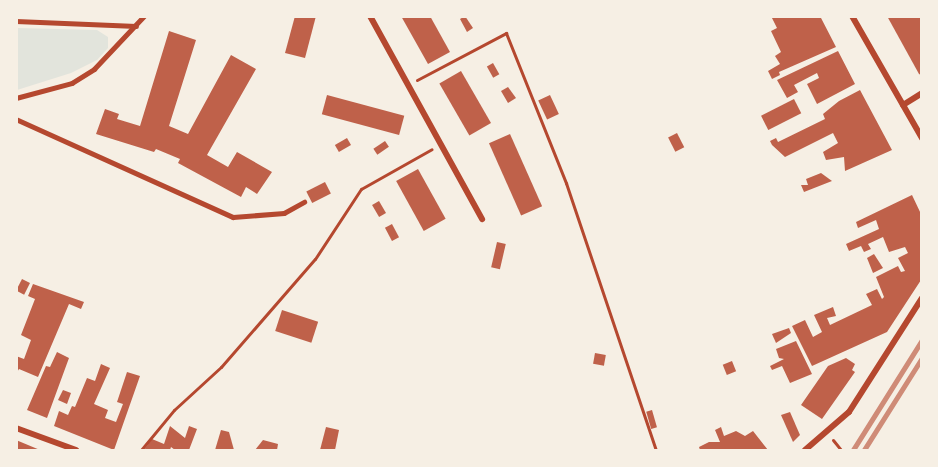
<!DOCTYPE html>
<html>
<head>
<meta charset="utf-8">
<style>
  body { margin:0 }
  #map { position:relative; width:938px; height:467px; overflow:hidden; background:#f6efe4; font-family:Manrope,sans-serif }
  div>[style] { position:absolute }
  .green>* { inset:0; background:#e2e4dc }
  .building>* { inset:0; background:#bf614a; transform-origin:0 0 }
  .path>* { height:3px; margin:-1.5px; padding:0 1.5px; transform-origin:1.5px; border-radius:1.5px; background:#b5482f }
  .service>* { height:4.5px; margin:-2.25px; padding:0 2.25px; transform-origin:2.25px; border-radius:2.25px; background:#b5482f }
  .minor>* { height:6px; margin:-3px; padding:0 3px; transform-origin:3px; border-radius:3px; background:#b5482f }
  .rail>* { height:4.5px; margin:-2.25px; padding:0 2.25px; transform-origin:2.25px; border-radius:2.25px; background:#cf8b77 }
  span { translate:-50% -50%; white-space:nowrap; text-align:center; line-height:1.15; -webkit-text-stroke:6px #f6efe4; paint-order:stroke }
  .frame { position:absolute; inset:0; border:18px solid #f6efe4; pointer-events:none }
</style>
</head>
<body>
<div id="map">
  <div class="green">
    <i style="clip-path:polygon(17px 28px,97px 30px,108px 37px,108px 48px,97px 60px,71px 73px,17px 90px)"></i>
  </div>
  <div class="building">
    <i style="clip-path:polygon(295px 16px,316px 16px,305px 58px,285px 53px)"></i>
    <i style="clip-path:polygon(401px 16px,430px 16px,450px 52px,428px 64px)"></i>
    <i style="clip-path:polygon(465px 16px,473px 28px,467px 32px,460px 19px)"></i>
    <i style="clip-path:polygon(771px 16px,820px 16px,836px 47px,779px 72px,780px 75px,772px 79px,768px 71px,780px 64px,775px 56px,781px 52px,771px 31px,777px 28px)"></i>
    <i style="clip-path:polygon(887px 16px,921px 16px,921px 75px,919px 74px)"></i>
    <i style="clip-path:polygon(169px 31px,196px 40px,169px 126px,188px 134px,231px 55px,256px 69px,207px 155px,228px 167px,237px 152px,272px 172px,257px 194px,246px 187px,241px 197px,178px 163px,180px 159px,156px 149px,154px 152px,96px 134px,105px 109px,119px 114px,117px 119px,140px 126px)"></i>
    <i style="clip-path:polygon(838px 51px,855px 84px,817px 104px,807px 84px,819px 78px,817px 73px,794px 85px,798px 92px,787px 98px,777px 80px)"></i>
    <i style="left:493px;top:63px;width:13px;height:7px;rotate:61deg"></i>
    <i style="left:461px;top:71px;width:60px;height:25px;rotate:60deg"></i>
    <i style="clip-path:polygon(508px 87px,516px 98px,508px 103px,501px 91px)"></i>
    <i style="clip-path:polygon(860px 90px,892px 150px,845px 171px,844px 157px,826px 160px,823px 152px,838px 143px,833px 133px,785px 157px,772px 145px,770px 141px,776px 138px,778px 142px,825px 119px,823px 114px,839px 101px)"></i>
    <i style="left:327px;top:95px;width:80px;height:20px;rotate:15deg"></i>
    <i style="left:550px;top:95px;width:21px;height:13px;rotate:65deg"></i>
    <i style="left:794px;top:99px;width:16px;height:37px;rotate:63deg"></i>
    <i style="left:677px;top:133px;width:16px;height:10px;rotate:63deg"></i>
    <i style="left:510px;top:134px;width:79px;height:23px;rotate:66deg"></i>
    <i style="left:347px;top:138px;width:8px;height:14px;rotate:60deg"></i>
    <i style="left:385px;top:141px;width:7px;height:14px;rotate:56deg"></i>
    <i style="left:418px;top:169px;width:57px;height:25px;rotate:61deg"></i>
    <i style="clip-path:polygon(821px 173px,832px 181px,804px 192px,801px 185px,808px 185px,806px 179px)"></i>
    <i style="left:325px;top:182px;width:13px;height:21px;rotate:63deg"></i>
    <i style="clip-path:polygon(912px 195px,921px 214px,921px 280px,887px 332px,812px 366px,792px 326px,805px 320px,813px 337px,822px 332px,814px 315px,833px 307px,836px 316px,827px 318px,830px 325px,872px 305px,866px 294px,877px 289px,882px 299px,884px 297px,876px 277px,898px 266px,901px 272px,905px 271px,898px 258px,908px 253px,905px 247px,889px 252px,883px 237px,868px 244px,871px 249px,864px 252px,861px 246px,849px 251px,846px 244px,879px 229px,876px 220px,858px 228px,856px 222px)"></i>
    <i style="left:379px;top:201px;width:14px;height:8px;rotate:60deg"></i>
    <i style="left:392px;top:224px;width:15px;height:8px;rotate:62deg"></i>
    <i style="left:497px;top:242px;width:9px;height:26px;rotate:13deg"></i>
    <i style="clip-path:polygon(874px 254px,883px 268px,873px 273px,867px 258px)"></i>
    <i style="left:22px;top:279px;width:9px;height:13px;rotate:27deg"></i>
    <i style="clip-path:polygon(33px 284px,84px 302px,81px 309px,69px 304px,38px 377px,19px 369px,16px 374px,16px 356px,24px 359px,31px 340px,21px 335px,35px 299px,28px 296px)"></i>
    <i style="left:282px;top:310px;width:38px;height:22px;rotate:18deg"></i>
    <i style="clip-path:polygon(789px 328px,791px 333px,776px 343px,772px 334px)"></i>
    <i style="clip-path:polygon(796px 341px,812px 374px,790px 383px,782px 366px,772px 370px,770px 366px,784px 359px,779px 358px,776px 349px)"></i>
    <i style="clip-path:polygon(57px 352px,69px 358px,47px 418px,27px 410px,46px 366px,50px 367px)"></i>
    <i style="left:595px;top:353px;width:11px;height:11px;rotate:10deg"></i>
    <i style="clip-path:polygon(846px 358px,855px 364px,852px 370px,855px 372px,822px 419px,801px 405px,828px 366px)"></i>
    <i style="left:732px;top:361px;width:11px;height:10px;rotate:68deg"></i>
    <i style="clip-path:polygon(101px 364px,110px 368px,94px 404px,108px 410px,105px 418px,116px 422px,123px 404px,117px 402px,127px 372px,140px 376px,114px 450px,54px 426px,59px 411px,68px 415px,72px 406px,75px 407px,87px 378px,95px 381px)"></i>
    <i style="clip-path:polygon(63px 390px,71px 393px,67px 404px,58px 400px)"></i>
    <i style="left:652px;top:410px;width:18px;height:6px;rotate:74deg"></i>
    <i style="clip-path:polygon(790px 412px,800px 435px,793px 442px,781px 415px)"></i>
    <i style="clip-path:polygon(170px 426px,185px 438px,189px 426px,197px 429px,189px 450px,175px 450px,171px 447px,170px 450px,144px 450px,152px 439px,164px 444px)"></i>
    <i style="clip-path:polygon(326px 427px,339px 430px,335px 450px,320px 450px)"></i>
    <i style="clip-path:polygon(721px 427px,724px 436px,736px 431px,745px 436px,753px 431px,768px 450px,700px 450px,699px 447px,709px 442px,720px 442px,715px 430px)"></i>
    <i style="clip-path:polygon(221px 430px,229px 432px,234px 450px,215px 450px)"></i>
    <i style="clip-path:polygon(16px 440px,40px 450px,16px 450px)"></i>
    <i style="clip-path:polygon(263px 440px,278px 444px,277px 450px,255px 450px)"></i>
  </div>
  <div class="path">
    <i style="left:417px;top:80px;width:101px;rotate:-27.8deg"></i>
    <i style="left:506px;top:33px;width:162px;rotate:68.2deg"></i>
    <i style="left:566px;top:183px;width:282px;rotate:71.4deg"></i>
    <i style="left:833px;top:440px;width:13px;rotate:51deg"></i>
    <i style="left:141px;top:450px;width:52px;rotate:-50.5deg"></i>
    <i style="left:174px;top:410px;width:64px;rotate:-42.5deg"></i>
    <i style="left:221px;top:367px;width:143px;rotate:-49deg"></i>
    <i style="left:315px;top:259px;width:84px;rotate:-56.7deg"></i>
    <i style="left:361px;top:189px;width:81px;rotate:-29.4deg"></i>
  </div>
  <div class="service">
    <i style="left:16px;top:21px;width:120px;rotate:2.4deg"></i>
    <i style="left:16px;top:98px;width:58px;rotate:-15deg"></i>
    <i style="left:72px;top:83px;width:26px;rotate:-32deg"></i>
    <i style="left:94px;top:69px;width:73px;rotate:-46.7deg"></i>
    <i style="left:16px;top:119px;width:238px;rotate:24.3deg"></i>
    <i style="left:233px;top:217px;width:51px;rotate:-4.5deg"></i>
    <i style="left:284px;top:213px;width:23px;rotate:-29deg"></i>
  </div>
  <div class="minor">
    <i style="left:370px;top:16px;width:232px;rotate:61.1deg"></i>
    <i style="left:852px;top:16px;width:141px;rotate:60.2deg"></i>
    <i style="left:903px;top:105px;width:22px;rotate:-32deg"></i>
    <i style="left:16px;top:428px;width:64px;rotate:20.1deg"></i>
    <i style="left:805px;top:450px;width:58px;rotate:-40.8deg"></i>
    <i style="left:849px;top:412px;width:135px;rotate:-57.4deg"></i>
  </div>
  <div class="rail">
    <i style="left:853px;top:450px;width:130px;rotate:-57.9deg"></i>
    <i style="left:864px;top:450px;width:109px;rotate:-57.8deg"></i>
  </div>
  <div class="frame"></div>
</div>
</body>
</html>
